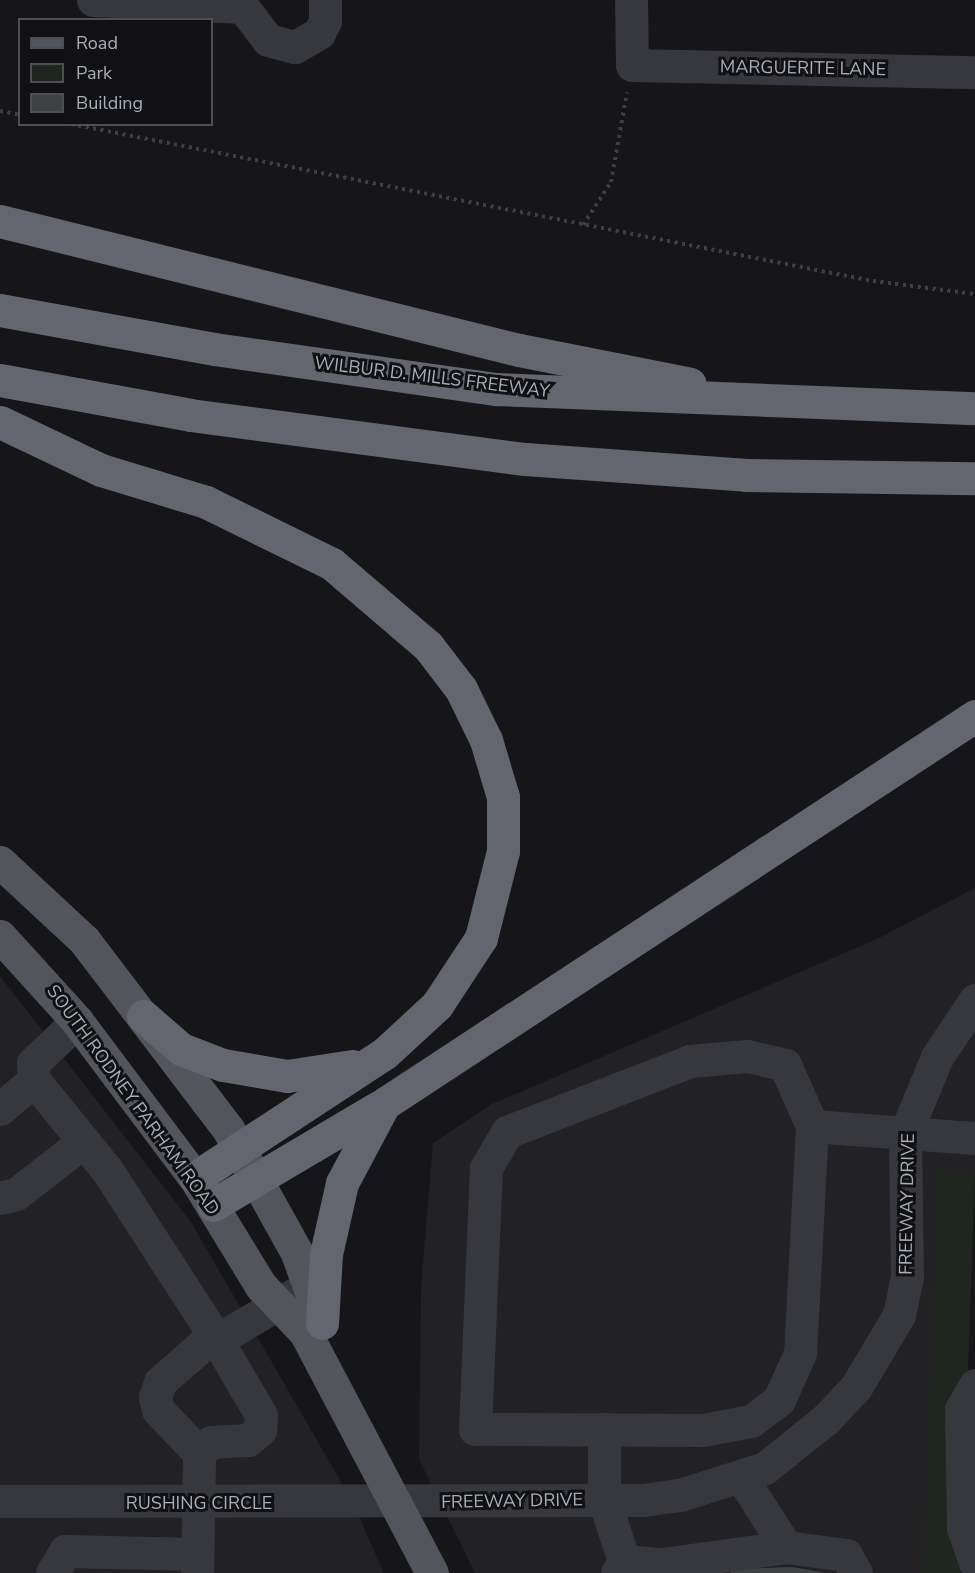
<!DOCTYPE html>
<html>
<head>
<meta charset="utf-8">
<style>
  body { margin:0 }
  #map { position:relative; width:975px; height:1573px; overflow:hidden; background:#161618; font-family:"Nunito Sans",sans-serif }
  div>[style] { position:absolute }
  .built>* { inset:0; background:#222225 }
  .green>* { inset:0; background:#1e261f; transform-origin:0 0 }
  .building>* { inset:0; background:#404145 }
  .path>* { height:4px; margin-top:-2px; transform-origin:0; background:repeating-linear-gradient(90deg,#3d3f44 0 3px,transparent 0 7.5px) }
  .minor>* { height:33px; margin:-16.5px; padding:0 16.5px; transform-origin:16.5px; border-radius:16.5px; background:#37383d }
  .major>* { height:33px; margin:-16.5px; padding:0 16.5px; transform-origin:16.5px; border-radius:16.5px; background:#53555c }
  .highway>* { height:33px; margin:-16.5px; padding:0 16.5px; transform-origin:16.5px; border-radius:16.5px; background:#63666e }
  span { translate:-50% -50%; white-space:nowrap; text-align:center; line-height:1.15; -webkit-text-stroke:6px #111113; paint-order:stroke }
  .street-label { font-size:18px; color:#a8adb8 }
  .legend { position:absolute; left:18px; top:18px; width:195px; height:108px; box-sizing:border-box; background:#111113; border:2px solid #4d4f55; margin:0; padding:8px 10px; list-style:none; font-size:18px; color:#a8adb8 }
  .legend li { display:flex; align-items:center; gap:12px; height:30px }
  .legend b { width:30px; border:2px solid #4d4f55 }
</style>
</head>
<body>
<div id="map">
  <div class="built">
    <i style="clip-path:polygon(975px 888px,975px 1172px,938px 1172px,938px 1573px,475px 1573px,419px 1459px,421px 1287px,433px 1143px,492px 1104px,877px 939px)"></i>
    <i style="clip-path:polygon(0 976px,191px 1222px,352px 1501px,384px 1573px,0 1573px)"></i>
  </div>
  <div class="green">
    <i style="left:938px;top:1171px;width:37px;height:402px;rotate:2deg"></i>
  </div>
  <div class="building">
    <i style="clip-path:polygon(792px 1567px,826px 1573px,730px 1573px,734px 1569px)"></i>
  </div>
  <div class="path">
    <i style="left:0;top:111px;width:20px;rotate:11deg"></i>
    <i style="left:71px;top:124px;width:817px;rotate:11.08deg"></i>
    <i style="left:873px;top:281px;width:103px;rotate:7.3deg"></i>
    <i style="left:583px;top:225px;width:51px;rotate:-56.9deg"></i>
    <i style="left:611px;top:182px;width:91px;rotate:-79.9deg"></i>
  </div>
  <div class="minor">
    <i style="left:93px;top:0;width:150px;rotate:2.7deg"></i>
    <i style="left:631px;top:0;width:65px;rotate:89.1deg"></i>
    <i style="left:632px;top:65px;width:343px;rotate:1.2deg"></i>
    <i style="left:243px;top:7px;width:41px;rotate:52.9deg"></i>
    <i style="left:268px;top:40px;width:28px;rotate:15deg"></i>
    <i style="left:295px;top:47px;width:28px;rotate:-30deg"></i>
    <i style="left:319px;top:33px;width:13px;rotate:-63deg"></i>
    <i style="left:325px;top:21px;width:21px;rotate:-90deg"></i>
    <i style="left:77px;top:1021px;width:61px;rotate:136.3deg"></i>
    <i style="left:33px;top:1063px;width:17px;rotate:87deg"></i>
    <i style="left:34px;top:1080px;width:116px;rotate:51deg"></i>
    <i style="left:107px;top:1170px;width:202px;rotate:57.1deg"></i>
    <i style="left:217px;top:1340px;width:18px;rotate:158deg"></i>
    <i style="left:200px;top:1347px;width:53px;rotate:138.8deg"></i>
    <i style="left:160px;top:1382px;width:16px;rotate:108deg"></i>
    <i style="left:155px;top:1397px;width:13px;rotate:77deg"></i>
    <i style="left:158px;top:1410px;width:59px;rotate:46.4deg"></i>
    <i style="left:0;top:1109px;width:45px;rotate:-40.5deg"></i>
    <i style="left:812px;top:1126px;width:227px;rotate:93deg"></i>
    <i style="left:800px;top:1353px;width:51px;rotate:114.1deg"></i>
    <i style="left:779px;top:1400px;width:35px;rotate:143deg"></i>
    <i style="left:751px;top:1421px;width:49px;rotate:169.4deg"></i>
    <i style="left:703px;top:1430px;width:228px;rotate:-179.7deg"></i>
    <i style="left:475px;top:1429px;width:261px;rotate:-87.6deg"></i>
    <i style="left:486px;top:1168px;width:42px;rotate:-59.7deg"></i>
    <i style="left:507px;top:1132px;width:196px;rotate:-21.2deg"></i>
    <i style="left:690px;top:1061px;width:57px;rotate:-5deg"></i>
    <i style="left:747px;top:1056px;width:39px;rotate:13deg"></i>
    <i style="left:785px;top:1065px;width:67px;rotate:66.1deg"></i>
    <i style="left:812px;top:1126px;width:163px;rotate:4.2deg"></i>
    <i style="left:0;top:1198px;width:16px;rotate:-14deg"></i>
    <i style="left:16px;top:1194px;width:85px;rotate:-37.8deg"></i>
    <i style="left:975px;top:1385px;width:28px;rotate:120deg"></i>
    <i style="left:961px;top:1409px;width:119px;rotate:89deg"></i>
    <i style="left:963px;top:1528px;width:37px;rotate:71deg"></i>
    <i style="left:604px;top:1429px;width:71px;rotate:90deg"></i>
    <i style="left:604px;top:1500px;width:64px;rotate:71.8deg"></i>
    <i style="left:624px;top:1561px;width:14px;rotate:120deg"></i>
    <i style="left:742px;top:1478px;width:82px;rotate:57.5deg"></i>
    <i style="left:0;top:1501px;width:643px;rotate:-0.09deg"></i>
    <i style="left:643px;top:1500px;width:37px;rotate:-8deg"></i>
    <i style="left:680px;top:1495px;width:89px;rotate:-17.6deg"></i>
    <i style="left:765px;top:1468px;width:78px;rotate:-38.8deg"></i>
    <i style="left:826px;top:1419px;width:44px;rotate:-46.8deg"></i>
    <i style="left:856px;top:1387px;width:84px;rotate:-59.2deg"></i>
    <i style="left:899px;top:1315px;width:39px;rotate:-78deg"></i>
    <i style="left:907px;top:1277px;width:143px;rotate:-90.8deg"></i>
    <i style="left:905px;top:1134px;width:83px;rotate:-67.4deg"></i>
    <i style="left:937px;top:1057px;width:69px;rotate:-56.3deg"></i>
    <i style="left:624px;top:1561px;width:38px;rotate:5deg"></i>
    <i style="left:662px;top:1564px;width:125px;rotate:-7.8deg"></i>
    <i style="left:786px;top:1547px;width:61px;rotate:7.6deg"></i>
    <i style="left:846px;top:1555px;width:21px;rotate:61deg"></i>
    <i style="left:52px;top:1573px;width:26px;rotate:-59deg"></i>
    <i style="left:65px;top:1551px;width:132px;rotate:1.3deg"></i>
    <i style="left:197px;top:1573px;width:120px;rotate:-89deg"></i>
    <i style="left:199px;top:1453px;width:16px;rotate:-43deg"></i>
    <i style="left:211px;top:1442px;width:37px;rotate:-3deg"></i>
    <i style="left:248px;top:1440px;width:16px;rotate:-40deg"></i>
    <i style="left:260px;top:1430px;width:15px;rotate:-86deg"></i>
    <i style="left:261px;top:1415px;width:87px;rotate:-120.4deg"></i>
    <i style="left:217px;top:1340px;width:108px;rotate:-30.6deg"></i>
  </div>
  <div class="major">
    <i style="left:0;top:862px;width:115px;rotate:42.9deg"></i>
    <i style="left:84px;top:940px;width:238px;rotate:52.7deg"></i>
    <i style="left:228px;top:1129px;width:142px;rotate:60.9deg"></i>
    <i style="left:297px;top:1253px;width:71px;rotate:70.3deg"></i>
    <i style="left:0;top:936px;width:115px;rotate:47.8deg"></i>
    <i style="left:77px;top:1021px;width:196px;rotate:53.1deg"></i>
    <i style="left:195px;top:1178px;width:127px;rotate:58.6deg"></i>
    <i style="left:261px;top:1286px;width:64px;rotate:46.3deg"></i>
    <i style="left:305px;top:1332px;width:272px;rotate:62.2deg"></i>
  </div>
  <div class="highway">
    <i style="left:0;top:221px;width:535px;rotate:13.96deg"></i>
    <i style="left:519px;top:350px;width:174px;rotate:11.2deg"></i>
    <i style="left:0;top:310px;width:218px;rotate:10.3deg"></i>
    <i style="left:214px;top:349px;width:285px;rotate:8.1deg"></i>
    <i style="left:496px;top:389px;width:479px;rotate:2.3deg"></i>
    <i style="left:0;top:380px;width:193px;rotate:10.4deg"></i>
    <i style="left:190px;top:415px;width:338px;rotate:7.5deg"></i>
    <i style="left:525px;top:459px;width:222px;rotate:4.1deg"></i>
    <i style="left:746px;top:475px;width:229px;rotate:0.8deg"></i>
    <i style="left:0;top:422px;width:112px;rotate:25.4deg"></i>
    <i style="left:101px;top:470px;width:110px;rotate:16.9deg"></i>
    <i style="left:206px;top:502px;width:140px;rotate:26.2deg"></i>
    <i style="left:332px;top:564px;width:126px;rotate:40.5deg"></i>
    <i style="left:428px;top:646px;width:54px;rotate:52.5deg"></i>
    <i style="left:461px;top:689px;width:57px;rotate:63.9deg"></i>
    <i style="left:486px;top:740px;width:59px;rotate:73.4deg"></i>
    <i style="left:503px;top:797px;width:54px;rotate:90deg"></i>
    <i style="left:503px;top:851px;width:90px;rotate:104.2deg"></i>
    <i style="left:481px;top:938px;width:80px;rotate:123.3deg"></i>
    <i style="left:437px;top:1005px;width:71px;rotate:137.3deg"></i>
    <i style="left:385px;top:1053px;width:227px;rotate:146.7deg"></i>
    <i style="left:143px;top:1016px;width:50px;rotate:41deg"></i>
    <i style="left:181px;top:1049px;width:45px;rotate:20.9deg"></i>
    <i style="left:223px;top:1065px;width:65px;rotate:9.8deg"></i>
    <i style="left:287px;top:1076px;width:66px;rotate:-8.7deg"></i>
    <i style="left:213px;top:1205px;width:193px;rotate:-30.6deg"></i>
    <i style="left:322px;top:1323px;width:69px;rotate:-86.7deg"></i>
    <i style="left:326px;top:1254px;width:73px;rotate:-77.3deg"></i>
    <i style="left:342px;top:1183px;width:89px;rotate:-62deg"></i>
    <i style="left:384px;top:1104px;width:707px;rotate:-33.29deg"></i>
  </div>
  <div class="street-label">
    <span style="left:803px;top:68px;rotate:1deg">MARGUERITE LANE</span>
    <span style="left:432px;top:377px;rotate:7deg">WILBUR D. MILLS FREEWAY</span>
    <span style="left:133px;top:1100px;rotate:54deg">SOUTH RODNEY PARHAM ROAD</span>
    <span style="left:907px;top:1204px;rotate:-89deg">FREEWAY DRIVE</span>
    <span style="left:512px;top:1501px;rotate:-1deg">FREEWAY DRIVE</span>
    <span style="left:199px;top:1503px">RUSHING CIRCLE</span>
  </div>
  <ul class="legend">
  <li><b style="height:8px;background:#53555c"></b>Road</li>
  <li><b style="height:16px;background:#1e261f"></b>Park</li>
  <li><b style="height:16px;background:#404145"></b>Building</li>
  </ul>
</div>
</body>
</html>
